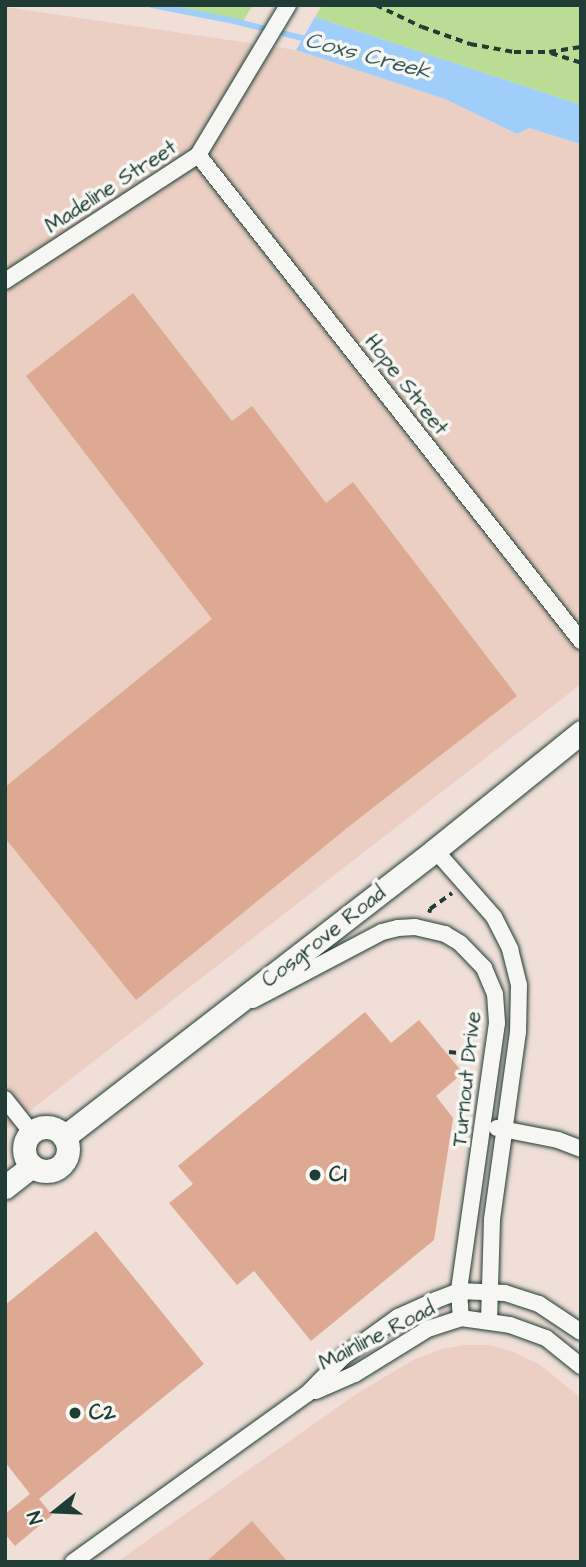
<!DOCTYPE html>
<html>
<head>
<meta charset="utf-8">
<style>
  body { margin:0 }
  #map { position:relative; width:586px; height:1567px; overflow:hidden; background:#efdfd6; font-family:"Architects Daughter",sans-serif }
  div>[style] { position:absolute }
  .built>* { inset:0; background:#eacfc2 }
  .green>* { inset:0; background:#bbdc95 }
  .water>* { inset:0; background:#a0cefb }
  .stream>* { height:6px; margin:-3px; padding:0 3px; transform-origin:3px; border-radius:3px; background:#a0cefb }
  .building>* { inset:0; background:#dea993 }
  .path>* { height:3.5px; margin-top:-1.75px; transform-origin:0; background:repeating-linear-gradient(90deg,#1f3d34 0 7px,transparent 0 12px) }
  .roads { filter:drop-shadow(0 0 2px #1f3d34) drop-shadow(0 0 2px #1f3d34) }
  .street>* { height:16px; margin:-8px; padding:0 8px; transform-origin:8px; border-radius:8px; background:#f6f6f2 }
  .secondary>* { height:23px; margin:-11.5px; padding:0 11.5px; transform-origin:11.5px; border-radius:11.5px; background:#f6f6f2 }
  .secondary>.ring { margin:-11.5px; padding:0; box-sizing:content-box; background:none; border:23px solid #f6f6f2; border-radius:50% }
  .dots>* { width:19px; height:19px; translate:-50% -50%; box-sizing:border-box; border:4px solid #f6f6f2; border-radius:50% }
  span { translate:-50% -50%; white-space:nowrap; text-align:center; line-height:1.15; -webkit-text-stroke:7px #f6f6f2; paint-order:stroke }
  .street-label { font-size:21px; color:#1f3d34 }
  .poi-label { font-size:21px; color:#1f3d34; font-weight:700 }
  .left { translate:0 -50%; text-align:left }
  .water-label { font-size:23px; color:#395a5c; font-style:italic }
  .frame { position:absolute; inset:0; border:7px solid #1f3d34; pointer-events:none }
  .north { position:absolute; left:21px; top:1476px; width:70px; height:70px; -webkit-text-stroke:5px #f6f6f2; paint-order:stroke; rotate:252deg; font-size:19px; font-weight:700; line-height:28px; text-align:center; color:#1f3d34 }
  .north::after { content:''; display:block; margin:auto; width:24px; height:32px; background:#1f3d34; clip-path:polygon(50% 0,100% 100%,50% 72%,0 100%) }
</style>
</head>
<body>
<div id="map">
  <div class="built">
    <i style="clip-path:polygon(5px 7px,296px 50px,445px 99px,517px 134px,529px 128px,581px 144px,581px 684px,5px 1130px)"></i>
    <i style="clip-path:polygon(463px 1345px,490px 1345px,511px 1351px,539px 1364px,581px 1398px,581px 1562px,117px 1562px,358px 1393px,413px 1360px,442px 1349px)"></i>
  </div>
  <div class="green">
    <i style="clip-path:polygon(164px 5px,253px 5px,243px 21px)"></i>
    <i style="clip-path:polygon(322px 5px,581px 5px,581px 105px,315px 17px)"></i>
  </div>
  <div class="water">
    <i style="clip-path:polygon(315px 17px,581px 105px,581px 144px,529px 128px,517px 134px,445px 99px,296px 50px)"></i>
  </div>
  <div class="stream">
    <i style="left:152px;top:5px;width:84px;rotate:11deg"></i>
    <i style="left:234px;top:21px;width:78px;rotate:14deg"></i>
  </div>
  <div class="building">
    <i style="clip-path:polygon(133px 293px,232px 421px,252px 406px,326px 503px,353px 482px,517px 696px,352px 824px,136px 1000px,5px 838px,5px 787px,212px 619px,26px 376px)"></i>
    <i style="clip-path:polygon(365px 1012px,391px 1043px,419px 1020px,463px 1073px,436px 1096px,453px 1118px,434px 1240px,311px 1341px,254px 1271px,237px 1285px,169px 1203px,193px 1184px,178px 1166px)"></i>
    <i style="clip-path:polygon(96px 1231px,204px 1364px,39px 1499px,52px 1515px,15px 1546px,5px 1534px,5px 1514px,30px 1494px,5px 1462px,5px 1305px)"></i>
    <i style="clip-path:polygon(252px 1521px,288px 1562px,206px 1562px)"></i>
  </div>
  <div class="path">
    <i style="left:376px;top:5px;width:51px;rotate:25.6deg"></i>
    <i style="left:422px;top:27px;width:51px;rotate:19.5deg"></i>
    <i style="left:470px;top:44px;width:45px;rotate:10.3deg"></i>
    <i style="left:514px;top:52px;width:35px"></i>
    <i style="left:549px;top:52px;width:32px;rotate:-9deg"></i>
    <i style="left:551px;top:53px;width:32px;rotate:18deg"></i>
    <i style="left:429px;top:913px;width:4px;rotate:-76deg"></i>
    <i style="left:430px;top:909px;width:27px;rotate:-36deg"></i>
    <i style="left:449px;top:1052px;width:27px;rotate:6deg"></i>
  </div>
  <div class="roads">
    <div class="street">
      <i style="left:198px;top:155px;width:619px;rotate:51.76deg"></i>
      <i style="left:5px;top:281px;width:230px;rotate:-33.1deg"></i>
      <i style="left:198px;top:155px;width:175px;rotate:-59deg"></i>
      <i style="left:435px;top:850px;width:89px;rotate:48.6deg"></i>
      <i style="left:494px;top:917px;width:36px;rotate:63deg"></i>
      <i style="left:510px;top:949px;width:37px;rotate:76deg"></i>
      <i style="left:519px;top:985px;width:47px;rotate:91.2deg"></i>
      <i style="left:518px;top:1032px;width:190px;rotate:97.9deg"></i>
      <i style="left:492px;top:1220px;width:101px;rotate:91.7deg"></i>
      <i style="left:253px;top:1000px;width:146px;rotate:-27.8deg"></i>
      <i style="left:382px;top:932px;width:16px;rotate:-14deg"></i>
      <i style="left:398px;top:928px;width:17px;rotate:-3deg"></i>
      <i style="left:415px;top:927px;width:31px;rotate:13deg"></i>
      <i style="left:445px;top:934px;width:17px;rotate:31deg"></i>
      <i style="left:460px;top:943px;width:35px;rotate:46deg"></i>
      <i style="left:484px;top:968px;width:28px;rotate:67deg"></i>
      <i style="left:495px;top:994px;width:29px;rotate:86deg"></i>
      <i style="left:497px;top:1023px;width:271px;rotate:98.1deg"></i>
      <i style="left:459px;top:1291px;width:27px;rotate:86deg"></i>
      <i style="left:5px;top:1099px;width:43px;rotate:51.5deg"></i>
      <i style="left:497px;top:1128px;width:62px;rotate:11.1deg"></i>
      <i style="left:558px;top:1140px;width:25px;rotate:21deg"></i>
      <i style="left:316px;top:1391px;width:43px;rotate:-23.6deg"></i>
      <i style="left:355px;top:1374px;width:86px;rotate:-31.7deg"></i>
      <i style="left:428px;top:1329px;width:35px;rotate:-18deg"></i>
      <i style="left:461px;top:1318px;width:49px;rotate:8.1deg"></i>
      <i style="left:510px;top:1325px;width:38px;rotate:20deg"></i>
      <i style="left:546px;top:1338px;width:45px;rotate:38.7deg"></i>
      <i style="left:73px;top:1562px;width:288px;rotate:-35.7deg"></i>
      <i style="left:307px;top:1394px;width:53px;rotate:-45.8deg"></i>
      <i style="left:344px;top:1356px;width:67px;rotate:-35.8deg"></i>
      <i style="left:398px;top:1317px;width:42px;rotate:-24.1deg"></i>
      <i style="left:436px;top:1300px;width:25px;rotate:-21deg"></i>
      <i style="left:459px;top:1291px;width:46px;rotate:2.5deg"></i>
      <i style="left:505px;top:1293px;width:36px;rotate:18deg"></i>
      <i style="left:539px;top:1304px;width:50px;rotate:33.7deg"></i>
    </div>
    <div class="secondary">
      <i class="ring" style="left:24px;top:1127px;width:21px;height:21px"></i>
      <i style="left:64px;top:1137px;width:469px;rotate:-37.7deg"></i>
      <i style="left:435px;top:850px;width:188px;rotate:-38.9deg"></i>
      <i style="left:5px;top:1187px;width:34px;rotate:-38deg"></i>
    </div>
  </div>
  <div class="dots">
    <i style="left:315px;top:1175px;background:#1f3d34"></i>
    <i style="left:75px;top:1413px;background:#1f3d34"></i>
  </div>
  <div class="street-label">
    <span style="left:111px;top:187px;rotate:-33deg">Madeline Street</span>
    <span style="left:406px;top:385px;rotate:52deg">Hope Street</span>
    <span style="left:324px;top:937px;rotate:-38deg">Cosgrove Road</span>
    <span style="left:467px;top:1079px;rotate:-84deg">Turnout Drive</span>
    <span style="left:377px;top:1336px;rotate:-27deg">Mainline Road</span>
  </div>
  <div class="poi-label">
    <span class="left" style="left:329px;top:1175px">C1</span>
    <span class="left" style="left:89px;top:1413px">C2</span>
  </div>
  <div class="water-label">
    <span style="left:368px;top:56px;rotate:15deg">Coxs Creek</span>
  </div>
  <div class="frame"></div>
  <div class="north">N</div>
</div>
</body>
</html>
